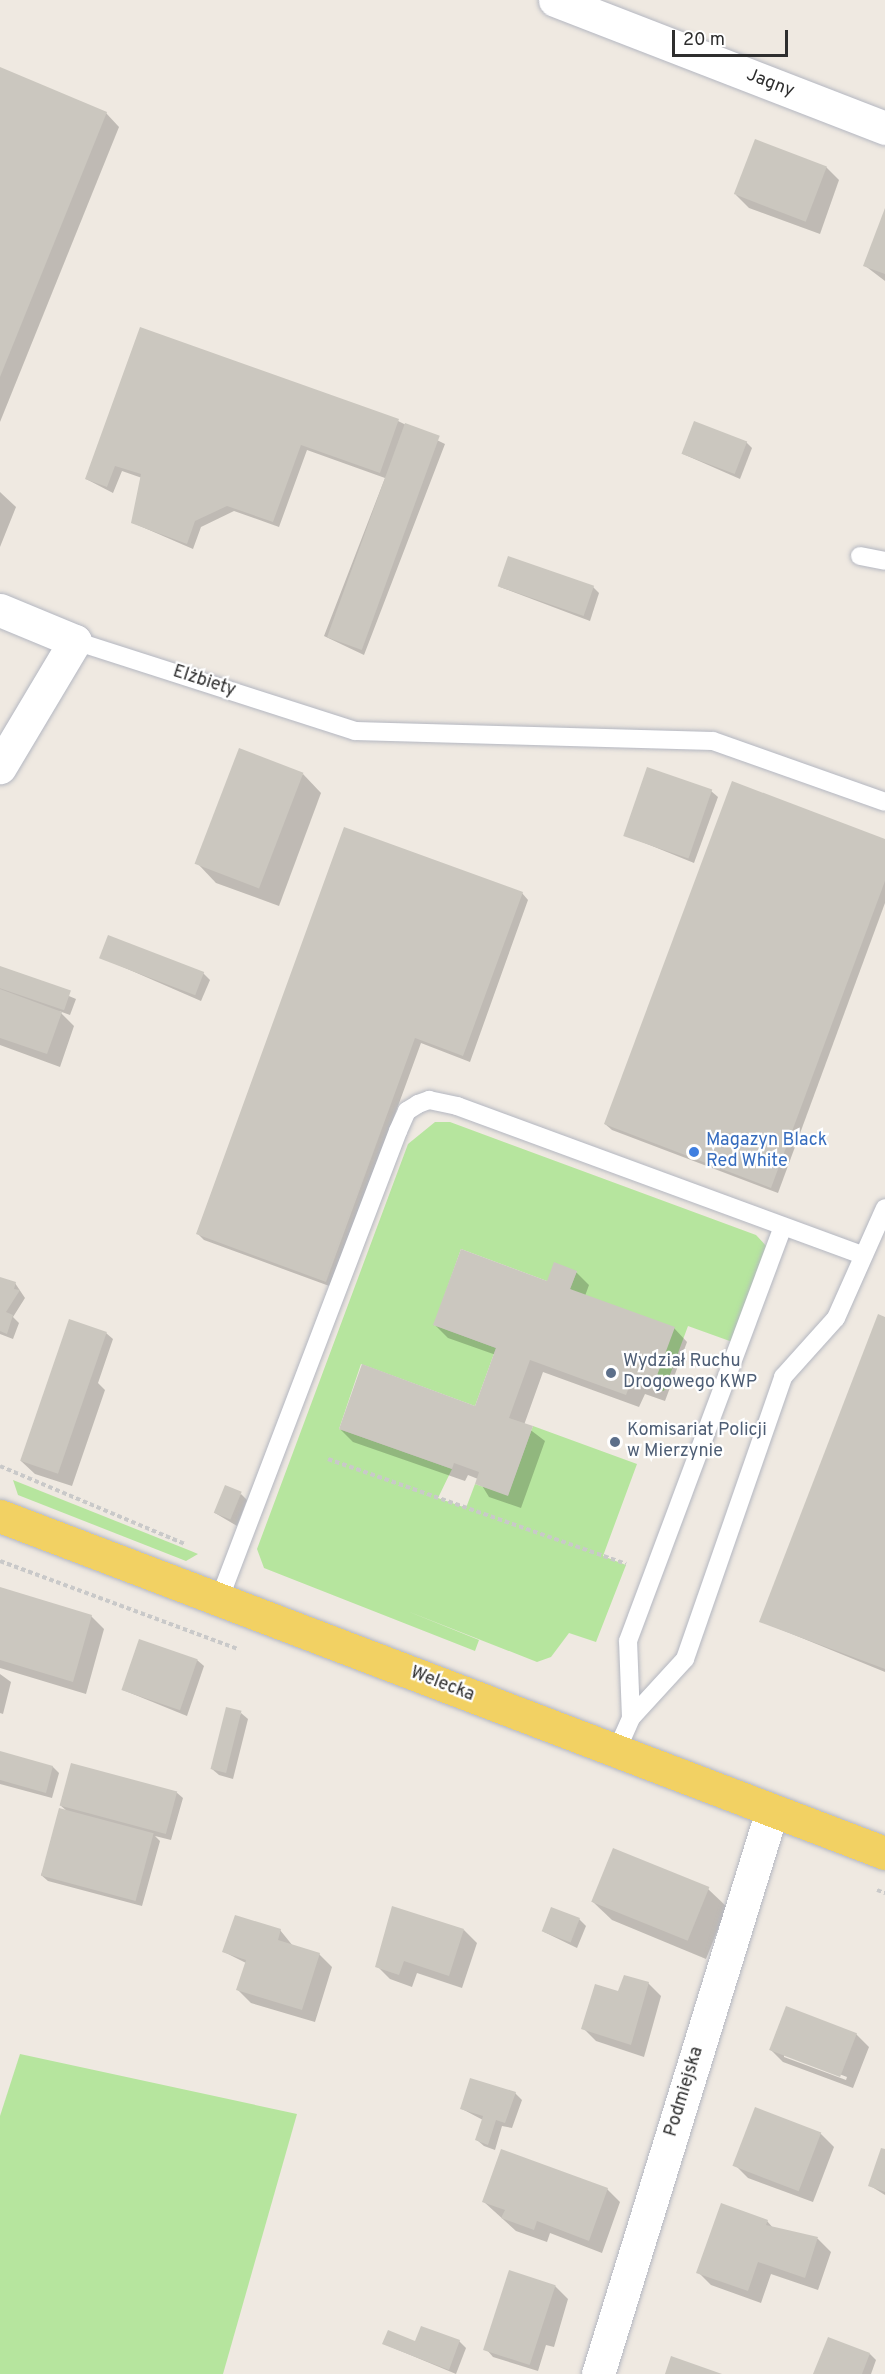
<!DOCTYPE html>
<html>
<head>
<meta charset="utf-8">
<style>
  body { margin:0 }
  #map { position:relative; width:885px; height:2374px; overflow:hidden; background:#efe9e1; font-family:Overpass,sans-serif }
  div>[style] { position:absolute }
  .green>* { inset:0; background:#b6e59e }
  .shadow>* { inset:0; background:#0003 }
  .building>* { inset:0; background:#cbc7bf; transform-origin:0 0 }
  .path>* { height:4px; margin-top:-2px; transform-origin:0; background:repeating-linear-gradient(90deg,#c9c9c9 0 4.5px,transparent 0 7.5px) }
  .roads { filter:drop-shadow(0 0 2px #b4b7c1) drop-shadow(0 0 2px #b4b7c1) }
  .service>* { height:18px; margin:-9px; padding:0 9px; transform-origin:9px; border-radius:9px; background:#fff }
  .minor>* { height:33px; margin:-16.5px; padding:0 16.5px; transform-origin:16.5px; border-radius:16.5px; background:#fff }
  .primary>* { height:33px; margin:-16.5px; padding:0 16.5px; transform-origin:16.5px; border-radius:16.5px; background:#f2d163 }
  .dots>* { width:16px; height:16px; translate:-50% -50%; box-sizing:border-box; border:3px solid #fff; border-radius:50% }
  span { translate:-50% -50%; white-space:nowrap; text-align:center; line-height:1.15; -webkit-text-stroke:4.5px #fff; paint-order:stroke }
  .street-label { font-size:18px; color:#2e2e2e }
  .shop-label { font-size:18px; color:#366cbe }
  .left { translate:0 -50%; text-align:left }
  .service-label { font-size:18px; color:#4e5e75 }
  .scale { position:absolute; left:672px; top:30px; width:116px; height:27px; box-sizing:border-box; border:3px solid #2e2e2e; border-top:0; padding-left:8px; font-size:18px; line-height:21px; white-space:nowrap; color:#2e2e2e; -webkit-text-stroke:4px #fff; paint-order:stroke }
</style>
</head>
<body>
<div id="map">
  <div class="green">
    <i style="clip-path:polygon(435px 1122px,450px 1122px,756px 1235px,769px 1249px,738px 1344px,688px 1326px,664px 1391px,652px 1389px,570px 1289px,577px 1271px,547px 1281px,461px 1249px,434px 1325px,496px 1348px,475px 1406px,361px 1364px,339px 1429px,452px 1469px,438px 1498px,466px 1508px,475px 1484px,508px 1495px,533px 1426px,637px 1464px,603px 1556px,626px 1565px,596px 1642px,569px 1633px,551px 1657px,537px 1662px,407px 1611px,479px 1640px,475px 1651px,264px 1568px,257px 1549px,408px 1144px)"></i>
    <i style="clip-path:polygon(13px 1480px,191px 1551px,198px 1554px,186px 1561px,18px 1495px)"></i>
    <i style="clip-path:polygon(20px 2054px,297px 2114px,223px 2374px,0 2374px,0 2116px)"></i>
  </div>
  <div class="shadow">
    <i style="clip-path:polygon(0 69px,106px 113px,119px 127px,0 422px)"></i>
    <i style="clip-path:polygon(826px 167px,839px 180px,820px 234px,749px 208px,736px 195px)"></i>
    <i style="clip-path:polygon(885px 212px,885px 281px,864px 265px)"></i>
    <i style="clip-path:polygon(141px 329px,398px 421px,445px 444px,364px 655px,324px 636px,385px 478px,307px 450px,279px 527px,234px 511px,201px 527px,193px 549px,133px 523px,142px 478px,122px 471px,113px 493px,86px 479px)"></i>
    <i style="clip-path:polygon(746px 442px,752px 448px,740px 479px,683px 454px)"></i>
    <i style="clip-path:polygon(0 492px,16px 507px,0 547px)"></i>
    <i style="clip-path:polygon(500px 587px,593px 587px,599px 593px,590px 621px)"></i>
    <i style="clip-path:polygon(303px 774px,321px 793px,279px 906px,216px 883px,198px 864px)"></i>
    <i style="clip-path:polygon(711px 791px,718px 797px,694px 863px,625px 835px)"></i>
    <i style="clip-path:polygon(885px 840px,885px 903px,778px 1193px,612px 1130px,605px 1124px)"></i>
    <i style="clip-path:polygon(522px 893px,528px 900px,470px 1062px,421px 1043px,332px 1287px,204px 1240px,198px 1234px)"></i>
    <i style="clip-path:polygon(100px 957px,203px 973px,210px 980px,201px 1001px)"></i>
    <i style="clip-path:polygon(0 967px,76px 999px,70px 1015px,59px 1011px,74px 1026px,60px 1067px,0 1045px)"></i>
    <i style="clip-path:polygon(576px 1272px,589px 1285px,585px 1296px,674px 1328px,687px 1342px,665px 1401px,645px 1394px,639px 1407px,543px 1372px,524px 1425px,545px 1441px,521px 1508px,489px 1497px,478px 1479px,468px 1475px,465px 1481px,353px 1442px,340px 1429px,476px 1408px,496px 1355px,448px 1338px,435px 1325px)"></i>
    <i style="clip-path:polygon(0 1279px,15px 1283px,25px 1298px,13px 1317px,19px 1323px,13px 1339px,0 1334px)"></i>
    <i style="clip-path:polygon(885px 1319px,885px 1672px,760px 1621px)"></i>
    <i style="clip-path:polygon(106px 1333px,113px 1339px,98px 1383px,105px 1390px,72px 1486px,35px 1474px,21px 1461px)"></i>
    <i style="clip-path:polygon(241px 1494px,247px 1500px,237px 1526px,215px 1513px)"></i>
    <i style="clip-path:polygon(0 1589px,91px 1616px,104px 1629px,86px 1694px,0 1668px)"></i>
    <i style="clip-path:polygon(197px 1660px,204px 1666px,187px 1716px,123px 1690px)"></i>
    <i style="clip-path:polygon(0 1674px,11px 1682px,3px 1714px,0 1713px)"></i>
    <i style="clip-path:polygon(241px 1713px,248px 1719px,233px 1779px,219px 1775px,212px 1769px)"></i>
    <i style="clip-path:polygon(0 1753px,53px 1767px,59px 1773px,52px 1798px,0 1784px)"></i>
    <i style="clip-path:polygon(176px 1792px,183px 1798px,171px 1840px,155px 1836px,160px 1841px,142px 1906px,48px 1881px,41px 1875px,67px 1811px,60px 1805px)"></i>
    <i style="clip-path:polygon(708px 1889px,727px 1907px,706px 1959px,612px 1920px,593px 1902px)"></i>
    <i style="clip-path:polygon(579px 1919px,586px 1926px,577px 1948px,544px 1932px)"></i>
    <i style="clip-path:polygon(280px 1930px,293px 1946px,319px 1954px,332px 1967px,315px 2022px,251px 2003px,238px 1990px,246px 1963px,224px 1952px)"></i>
    <i style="clip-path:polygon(464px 1930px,477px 1943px,462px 1988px,417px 1973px,412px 1987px,390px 1979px,377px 1966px)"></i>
    <i style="clip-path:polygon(648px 1983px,661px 1996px,644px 2057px,596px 2041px,583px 2028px,619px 1993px)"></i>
    <i style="clip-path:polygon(evenodd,856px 2034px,869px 2047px,853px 2088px,783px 2062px,770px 2049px,856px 2034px,784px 2053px,847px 2077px,846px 2080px,784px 2057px,784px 2053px)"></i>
    <i style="clip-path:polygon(515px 2093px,522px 2100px,512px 2128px,502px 2126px,495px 2150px,484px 2146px,477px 2140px,483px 2120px,462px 2109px)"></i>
    <i style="clip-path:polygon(756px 2109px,821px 2134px,834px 2147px,813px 2202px,748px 2178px,735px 2165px)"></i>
    <i style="clip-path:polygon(885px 2151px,885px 2195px,869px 2185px)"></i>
    <i style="clip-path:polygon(607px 2189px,620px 2202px,602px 2253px,550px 2233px,547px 2242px,516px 2231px,484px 2202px)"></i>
    <i style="clip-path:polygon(767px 2221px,774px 2229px,818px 2239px,831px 2252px,818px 2290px,771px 2274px,761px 2303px,711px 2285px,698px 2272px)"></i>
    <i style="clip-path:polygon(555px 2286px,568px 2299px,554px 2347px,546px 2345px,538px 2371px,493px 2357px,487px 2350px)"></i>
    <i style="clip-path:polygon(459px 2341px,466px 2348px,456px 2374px,384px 2344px)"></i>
    <i style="clip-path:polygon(870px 2354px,876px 2360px,871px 2374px,815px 2374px)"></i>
  </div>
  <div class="building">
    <i style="clip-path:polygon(0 67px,107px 112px,0 377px)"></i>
    <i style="left:755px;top:139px;width:77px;height:59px;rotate:21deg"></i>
    <i style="clip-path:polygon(885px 208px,885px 274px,863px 266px)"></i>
    <i style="clip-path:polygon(140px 327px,399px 419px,380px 473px,301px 445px,273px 522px,227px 506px,195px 521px,187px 544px,131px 523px,141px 474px,115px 466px,107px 487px,85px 479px)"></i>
    <i style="left:694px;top:421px;width:57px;height:35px;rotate:21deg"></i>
    <i style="left:405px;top:423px;width:37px;height:228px;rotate:20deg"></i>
    <i style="left:508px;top:556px;width:91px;height:32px;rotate:19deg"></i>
    <i style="left:239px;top:748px;width:69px;height:124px;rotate:21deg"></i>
    <i style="left:647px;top:767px;width:69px;height:73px;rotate:19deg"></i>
    <i style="clip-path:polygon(732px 781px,885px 839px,885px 881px,771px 1188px,604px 1124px)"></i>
    <i style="clip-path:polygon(344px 827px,523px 892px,463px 1056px,415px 1038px,326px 1282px,196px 1234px)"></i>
    <i style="left:108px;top:935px;width:103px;height:25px;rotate:21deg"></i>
    <i style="left:0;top:966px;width:75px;height:21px;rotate:19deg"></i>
    <i style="clip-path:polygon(0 989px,62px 1012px,47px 1054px,0 1038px)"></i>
    <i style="clip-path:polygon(461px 1249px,547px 1281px,554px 1262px,577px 1271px,570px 1289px,675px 1327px,652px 1389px,631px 1382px,626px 1395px,530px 1360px,509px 1418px,533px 1426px,508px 1496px,475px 1484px,479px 1472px,454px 1463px,452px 1469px,339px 1429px,362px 1364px,475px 1406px,496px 1348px,433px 1325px)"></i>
    <i style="clip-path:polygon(0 1277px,16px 1282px,14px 1289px,20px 1290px,6px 1312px,13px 1315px,7px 1334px,0 1331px)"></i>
    <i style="clip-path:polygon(878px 1314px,885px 1317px,885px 1669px,759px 1622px)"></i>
    <i style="left:69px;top:1319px;width:40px;height:150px;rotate:19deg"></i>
    <i style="left:225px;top:1485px;width:18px;height:30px;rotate:22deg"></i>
    <i style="clip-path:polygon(0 1587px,92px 1615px,73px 1682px,0 1660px)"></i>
    <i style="left:139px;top:1639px;width:62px;height:54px;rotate:19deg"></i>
    <i style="left:226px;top:1707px;width:16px;height:64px;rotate:14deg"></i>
    <i style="clip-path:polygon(0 1751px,53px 1766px,46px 1793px,0 1780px)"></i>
    <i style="left:71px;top:1763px;width:110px;height:44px;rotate:15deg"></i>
    <i style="left:59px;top:1808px;width:98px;height:70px;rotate:15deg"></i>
    <i style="left:613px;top:1848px;width:104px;height:58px;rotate:22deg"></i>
    <i style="clip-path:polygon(392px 1906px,464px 1929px,449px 1976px,404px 1961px,399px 1975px,375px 1967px)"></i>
    <i style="left:551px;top:1907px;width:31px;height:26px;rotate:21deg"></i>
    <i style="clip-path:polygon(235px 1915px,281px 1929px,278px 1940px,320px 1953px,302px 2010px,236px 1990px,246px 1960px,222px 1952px)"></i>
    <i style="clip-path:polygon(624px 1975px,649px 1982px,631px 2045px,581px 2029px,595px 1984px,618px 1991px)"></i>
    <i style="left:786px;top:2006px;width:76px;height:47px;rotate:21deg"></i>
    <i style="clip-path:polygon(470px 2078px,516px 2092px,505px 2123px,496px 2120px,488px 2145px,475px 2140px,483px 2116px,460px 2109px)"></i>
    <i style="left:755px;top:2107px;width:71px;height:63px;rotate:21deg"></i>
    <i style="clip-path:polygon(881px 2148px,885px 2149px,885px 2192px,868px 2186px)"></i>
    <i style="clip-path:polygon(501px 2149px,608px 2188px,589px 2241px,537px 2221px,534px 2230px,501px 2218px,505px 2210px,482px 2202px)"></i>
    <i style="clip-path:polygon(721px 2203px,768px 2220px,766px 2225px,818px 2237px,805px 2278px,758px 2262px,748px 2291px,696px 2273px)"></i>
    <i style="left:509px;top:2270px;width:49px;height:84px;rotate:18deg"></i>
    <i style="clip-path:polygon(421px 2326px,460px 2340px,449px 2370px,382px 2344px,388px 2330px,415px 2341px)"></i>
    <i style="clip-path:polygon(828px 2337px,870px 2353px,862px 2374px,813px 2374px)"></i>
    <i style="clip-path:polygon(671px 2356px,722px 2374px,665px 2374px)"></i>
  </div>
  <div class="path">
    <i style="left:328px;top:1459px;width:316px;rotate:19.4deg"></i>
    <i style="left:0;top:1466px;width:201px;rotate:22.9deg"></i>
    <i style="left:0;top:1561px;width:254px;rotate:20.3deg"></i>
    <i style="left:877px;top:1890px;width:9px;rotate:21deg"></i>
  </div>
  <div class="roads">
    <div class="service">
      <i style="left:860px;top:556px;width:25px;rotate:11deg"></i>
      <i style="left:75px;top:641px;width:294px;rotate:17.8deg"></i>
      <i style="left:355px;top:731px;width:358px;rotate:1.6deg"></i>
      <i style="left:713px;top:741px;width:182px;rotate:19.5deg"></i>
      <i style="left:219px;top:1600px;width:502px;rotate:-69.11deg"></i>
      <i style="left:398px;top:1131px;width:22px;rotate:-66deg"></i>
      <i style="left:407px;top:1111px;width:13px;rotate:-32deg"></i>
      <i style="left:418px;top:1104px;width:12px;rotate:-20deg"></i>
      <i style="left:429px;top:1100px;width:29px;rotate:12deg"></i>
      <i style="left:457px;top:1106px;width:432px;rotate:20.2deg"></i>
      <i style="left:631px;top:1718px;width:80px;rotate:-47.5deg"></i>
      <i style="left:685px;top:1659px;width:299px;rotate:-70.8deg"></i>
      <i style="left:783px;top:1377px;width:79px;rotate:-48.1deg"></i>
      <i style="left:836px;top:1318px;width:120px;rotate:-66deg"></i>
      <i style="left:616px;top:1752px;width:37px;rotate:-66deg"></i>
      <i style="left:631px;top:1718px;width:77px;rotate:-92.2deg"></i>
      <i style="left:628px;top:1641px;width:440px;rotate:-69.5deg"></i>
    </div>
    <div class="minor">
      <i style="left:555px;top:0;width:354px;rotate:21.2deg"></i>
      <i style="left:0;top:610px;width:81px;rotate:22.5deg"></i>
      <i style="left:75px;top:641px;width:147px;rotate:120.8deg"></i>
      <i style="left:598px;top:2374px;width:590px;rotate:-72.85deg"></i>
    </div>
    <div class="primary">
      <i style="left:0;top:1516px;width:947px;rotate:20.85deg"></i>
    </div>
  </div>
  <div class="dots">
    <i style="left:694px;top:1152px;background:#3f7fe0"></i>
    <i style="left:611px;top:1373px;background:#5c6f8a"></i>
    <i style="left:615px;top:1442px;background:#5c6f8a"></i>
  </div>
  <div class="street-label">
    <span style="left:770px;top:84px;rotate:21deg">Jagny</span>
    <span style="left:204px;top:682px;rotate:18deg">Elżbiety</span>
    <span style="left:442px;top:1685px;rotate:21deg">Welecka</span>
    <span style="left:685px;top:2092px;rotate:-73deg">Podmiejska</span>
  </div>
  <div class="shop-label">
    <span class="left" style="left:706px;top:1152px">Magazyn Black<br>Red White</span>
  </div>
  <div class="service-label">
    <span class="left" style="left:623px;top:1373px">Wydział Ruchu<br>Drogowego KWP</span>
    <span class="left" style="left:627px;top:1442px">Komisariat Policji<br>w Mierzynie</span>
  </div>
  <div class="scale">20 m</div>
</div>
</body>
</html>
